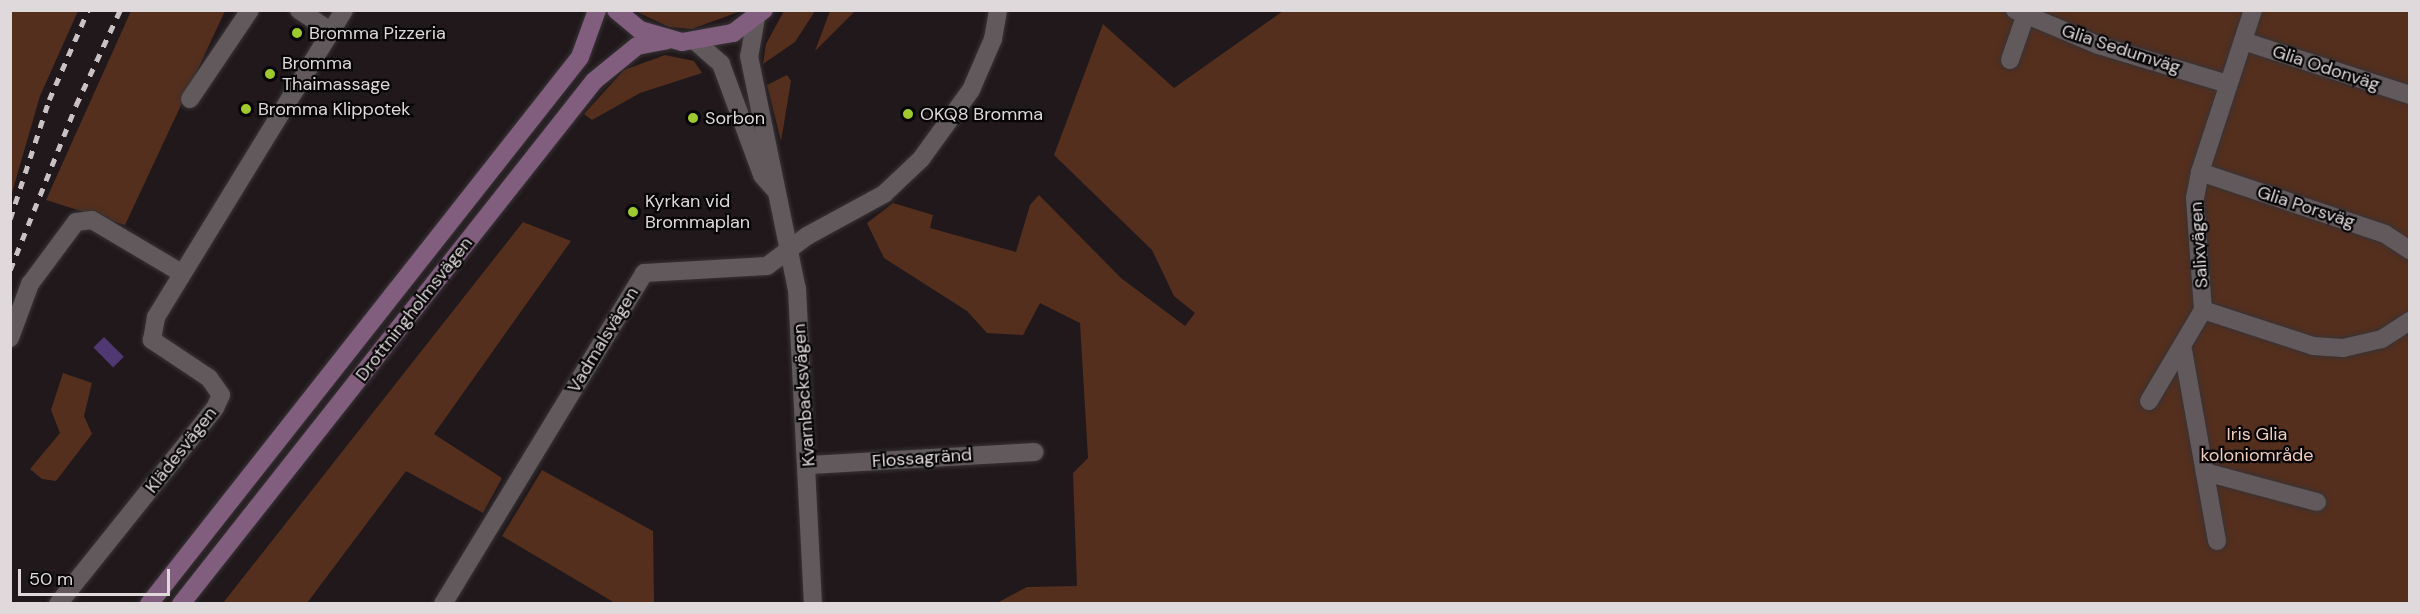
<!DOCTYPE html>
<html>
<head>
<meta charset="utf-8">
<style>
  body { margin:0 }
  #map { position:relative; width:2420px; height:614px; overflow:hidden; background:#20181b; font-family:"DM Sans",sans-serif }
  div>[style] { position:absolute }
  .green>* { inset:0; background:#542f1e }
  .water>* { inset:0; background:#503973; transform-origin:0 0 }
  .roads { filter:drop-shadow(0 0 2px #383335) drop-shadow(0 0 2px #383335) }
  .minor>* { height:18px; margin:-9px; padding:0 9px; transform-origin:9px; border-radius:9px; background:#62595c }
  .tertiary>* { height:18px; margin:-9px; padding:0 9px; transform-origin:9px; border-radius:9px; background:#62595c }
  .secondary>* { height:18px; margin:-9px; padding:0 9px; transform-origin:9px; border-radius:9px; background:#815e7e }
  .rail>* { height:4.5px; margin-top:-2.25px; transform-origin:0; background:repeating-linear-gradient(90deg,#c8c2c4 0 8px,transparent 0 16px) }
  .dots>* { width:16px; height:16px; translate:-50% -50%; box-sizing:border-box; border:3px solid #070506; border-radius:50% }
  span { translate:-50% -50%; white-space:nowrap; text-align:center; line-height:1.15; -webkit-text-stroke:4.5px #070506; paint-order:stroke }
  .poi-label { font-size:18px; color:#dfd9db }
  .left { translate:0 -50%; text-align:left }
  .street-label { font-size:18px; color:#dfd9db }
  .park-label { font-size:18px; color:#f2cbb9 }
  .frame { position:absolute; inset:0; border:12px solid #dfd9db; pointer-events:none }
  .scale { position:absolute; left:18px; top:569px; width:152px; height:27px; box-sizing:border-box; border:3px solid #dfd9db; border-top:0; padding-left:8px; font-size:18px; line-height:21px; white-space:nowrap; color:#dfd9db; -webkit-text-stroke:4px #070506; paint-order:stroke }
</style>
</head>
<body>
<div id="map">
  <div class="green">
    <i style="clip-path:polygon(11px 10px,78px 11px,40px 96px,11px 196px)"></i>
    <i style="clip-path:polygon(131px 11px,225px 11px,125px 225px,46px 200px)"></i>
    <i style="clip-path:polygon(635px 11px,741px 11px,692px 29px,669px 27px)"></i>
    <i style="clip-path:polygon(784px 11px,815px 11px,795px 42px,763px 64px,766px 44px)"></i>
    <i style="clip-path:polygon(830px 11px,855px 11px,815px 51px)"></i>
    <i style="clip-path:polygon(1283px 11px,2409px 11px,2409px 603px,997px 603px,1027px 587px,1077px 586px,1073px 473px,1088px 458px,1080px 323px,1040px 303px,1023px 335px,987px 333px,967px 311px,884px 258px,867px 223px,893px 203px,933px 215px,930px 228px,1016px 252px,1030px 205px,1039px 195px,1121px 278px,1185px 326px,1195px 313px,1174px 296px,1152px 250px,1054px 155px,1103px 24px,1174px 88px)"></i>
    <i style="clip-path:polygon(665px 55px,694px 61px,702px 73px,640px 93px,592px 120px,584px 114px,624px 70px)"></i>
    <i style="clip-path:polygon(787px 75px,791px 81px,781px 141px,767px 85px)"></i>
    <i style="clip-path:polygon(523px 222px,571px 241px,434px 434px,502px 478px,483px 513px,406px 471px,307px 603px,223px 603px)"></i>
    <i style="clip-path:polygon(63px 373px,92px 383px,84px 416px,92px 434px,56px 481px,42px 479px,30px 469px,60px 433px,51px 410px)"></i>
    <i style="clip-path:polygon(542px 470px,653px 531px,654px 603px,615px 603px,502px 536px)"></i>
  </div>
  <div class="water">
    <i style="left:104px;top:337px;width:28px;height:15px;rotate:45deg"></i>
  </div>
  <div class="roads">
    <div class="minor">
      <i style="left:299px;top:10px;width:37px;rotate:34deg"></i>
      <i style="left:2015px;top:10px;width:90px;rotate:22.9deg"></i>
      <i style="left:2098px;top:45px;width:136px;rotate:16.7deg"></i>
      <i style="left:2243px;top:41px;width:176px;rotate:17.9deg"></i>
      <i style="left:2010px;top:60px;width:46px;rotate:-70.8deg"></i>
      <i style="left:190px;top:99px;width:107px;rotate:-56deg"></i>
      <i style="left:2200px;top:172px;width:195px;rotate:18.5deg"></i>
      <i style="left:2385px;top:234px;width:30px;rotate:33deg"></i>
      <i style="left:2203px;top:310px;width:116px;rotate:18.1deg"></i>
      <i style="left:2313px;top:346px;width:30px;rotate:4deg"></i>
      <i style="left:2343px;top:348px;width:40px;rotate:-13deg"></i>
      <i style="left:2382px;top:339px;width:33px;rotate:-33deg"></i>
      <i style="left:10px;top:338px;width:58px;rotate:-69.7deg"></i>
      <i style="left:30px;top:284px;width:77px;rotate:-53.4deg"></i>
      <i style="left:76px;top:222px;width:16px;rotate:-7deg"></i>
      <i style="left:92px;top:220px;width:102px;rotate:30.6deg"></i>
      <i style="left:2183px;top:350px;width:194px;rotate:79.9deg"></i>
      <i style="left:2149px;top:401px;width:106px;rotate:-59.3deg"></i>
      <i style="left:2203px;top:310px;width:112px;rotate:-94.1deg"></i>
      <i style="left:2195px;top:198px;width:26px;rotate:-79deg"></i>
      <i style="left:2200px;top:172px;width:170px;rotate:-71.9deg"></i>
      <i style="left:810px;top:465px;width:225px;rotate:-3.3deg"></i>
      <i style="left:2205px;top:472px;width:116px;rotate:15deg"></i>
      <i style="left:58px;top:604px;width:251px;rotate:-51.3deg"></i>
      <i style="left:215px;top:408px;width:14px;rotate:-65deg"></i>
      <i style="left:221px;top:395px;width:21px;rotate:-125deg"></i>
      <i style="left:209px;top:378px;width:69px;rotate:-146.3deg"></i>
      <i style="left:152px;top:340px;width:23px;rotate:-80deg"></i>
      <i style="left:156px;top:317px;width:360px;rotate:-58.5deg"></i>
      <i style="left:443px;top:604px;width:387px;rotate:-58.7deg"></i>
      <i style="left:644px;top:273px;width:123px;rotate:-3.3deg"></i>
      <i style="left:767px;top:266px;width:50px;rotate:-36.9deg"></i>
      <i style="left:807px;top:236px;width:88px;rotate:-28.6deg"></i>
      <i style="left:884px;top:194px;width:51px;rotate:-43.4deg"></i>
      <i style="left:921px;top:159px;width:85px;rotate:-54.1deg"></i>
      <i style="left:971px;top:90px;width:56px;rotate:-66.7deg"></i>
      <i style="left:993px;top:39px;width:29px;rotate:-80deg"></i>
    </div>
    <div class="tertiary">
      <i style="left:756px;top:18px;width:39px;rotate:100deg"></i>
      <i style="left:749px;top:56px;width:238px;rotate:78.4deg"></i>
      <i style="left:797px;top:289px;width:315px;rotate:87.1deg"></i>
      <i style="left:696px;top:42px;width:33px;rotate:41deg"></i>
      <i style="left:721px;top:64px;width:118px;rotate:69.7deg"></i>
      <i style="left:762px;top:175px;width:18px;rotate:49deg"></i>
    </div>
    <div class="secondary">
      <i style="left:616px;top:10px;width:31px;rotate:40deg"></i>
      <i style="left:640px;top:30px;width:44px;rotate:15.9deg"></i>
      <i style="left:682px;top:42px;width:52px;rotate:-10deg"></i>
      <i style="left:733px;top:33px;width:39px;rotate:-37deg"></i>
      <i style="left:149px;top:604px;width:696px;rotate:-51.76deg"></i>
      <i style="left:580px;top:57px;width:50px;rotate:-70.1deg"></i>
      <i style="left:181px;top:604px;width:666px;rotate:-51.7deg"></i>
      <i style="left:594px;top:81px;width:55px;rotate:-39.1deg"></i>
      <i style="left:637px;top:46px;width:31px;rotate:-11deg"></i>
    </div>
  </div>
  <div class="rail">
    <i style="left:10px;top:219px;width:125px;rotate:-71.9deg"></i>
    <i style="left:49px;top:100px;width:98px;rotate:-66.6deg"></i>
    <i style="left:10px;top:270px;width:178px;rotate:-68.2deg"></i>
    <i style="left:76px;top:105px;width:105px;rotate:-65.1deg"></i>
  </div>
  <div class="dots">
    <i style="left:297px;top:33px;background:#9eca2f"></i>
    <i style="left:270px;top:74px;background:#9eca2f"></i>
    <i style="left:246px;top:109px;background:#9eca2f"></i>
    <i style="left:908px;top:114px;background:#9eca2f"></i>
    <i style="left:693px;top:118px;background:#9eca2f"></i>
    <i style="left:633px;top:212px;background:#9eca2f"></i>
  </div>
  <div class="poi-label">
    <span class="left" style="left:309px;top:33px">Bromma Pizzeria</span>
    <span class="left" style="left:282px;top:74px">Bromma<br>Thaimassage</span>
    <span class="left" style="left:258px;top:109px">Bromma Klippotek</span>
    <span class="left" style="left:920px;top:114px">OKQ8 Bromma</span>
    <span class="left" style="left:705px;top:118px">Sorbon</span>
    <span class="left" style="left:645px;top:212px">Kyrkan vid<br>Brommaplan</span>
  </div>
  <div class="street-label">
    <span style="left:2121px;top:49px;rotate:18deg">Glia Sedumväg</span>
    <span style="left:2326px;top:68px;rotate:18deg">Glia Odonväg</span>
    <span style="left:2306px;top:207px;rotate:18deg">Glia Porsväg</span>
    <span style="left:2199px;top:245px;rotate:-94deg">Salixvägen</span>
    <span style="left:414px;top:309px;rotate:-52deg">Drottningholmsvägen</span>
    <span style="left:603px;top:340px;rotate:-59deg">Vadmalsvägen</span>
    <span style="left:804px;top:395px;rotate:-94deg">Kvarnbacksvägen</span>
    <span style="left:181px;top:450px;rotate:-52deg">Klädesvägen</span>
    <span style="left:922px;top:458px;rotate:-4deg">Flossagränd</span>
  </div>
  <div class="park-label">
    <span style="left:2257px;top:445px">Iris Glia<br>koloniområde</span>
  </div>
  <div class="frame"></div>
  <div class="scale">50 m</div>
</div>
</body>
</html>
